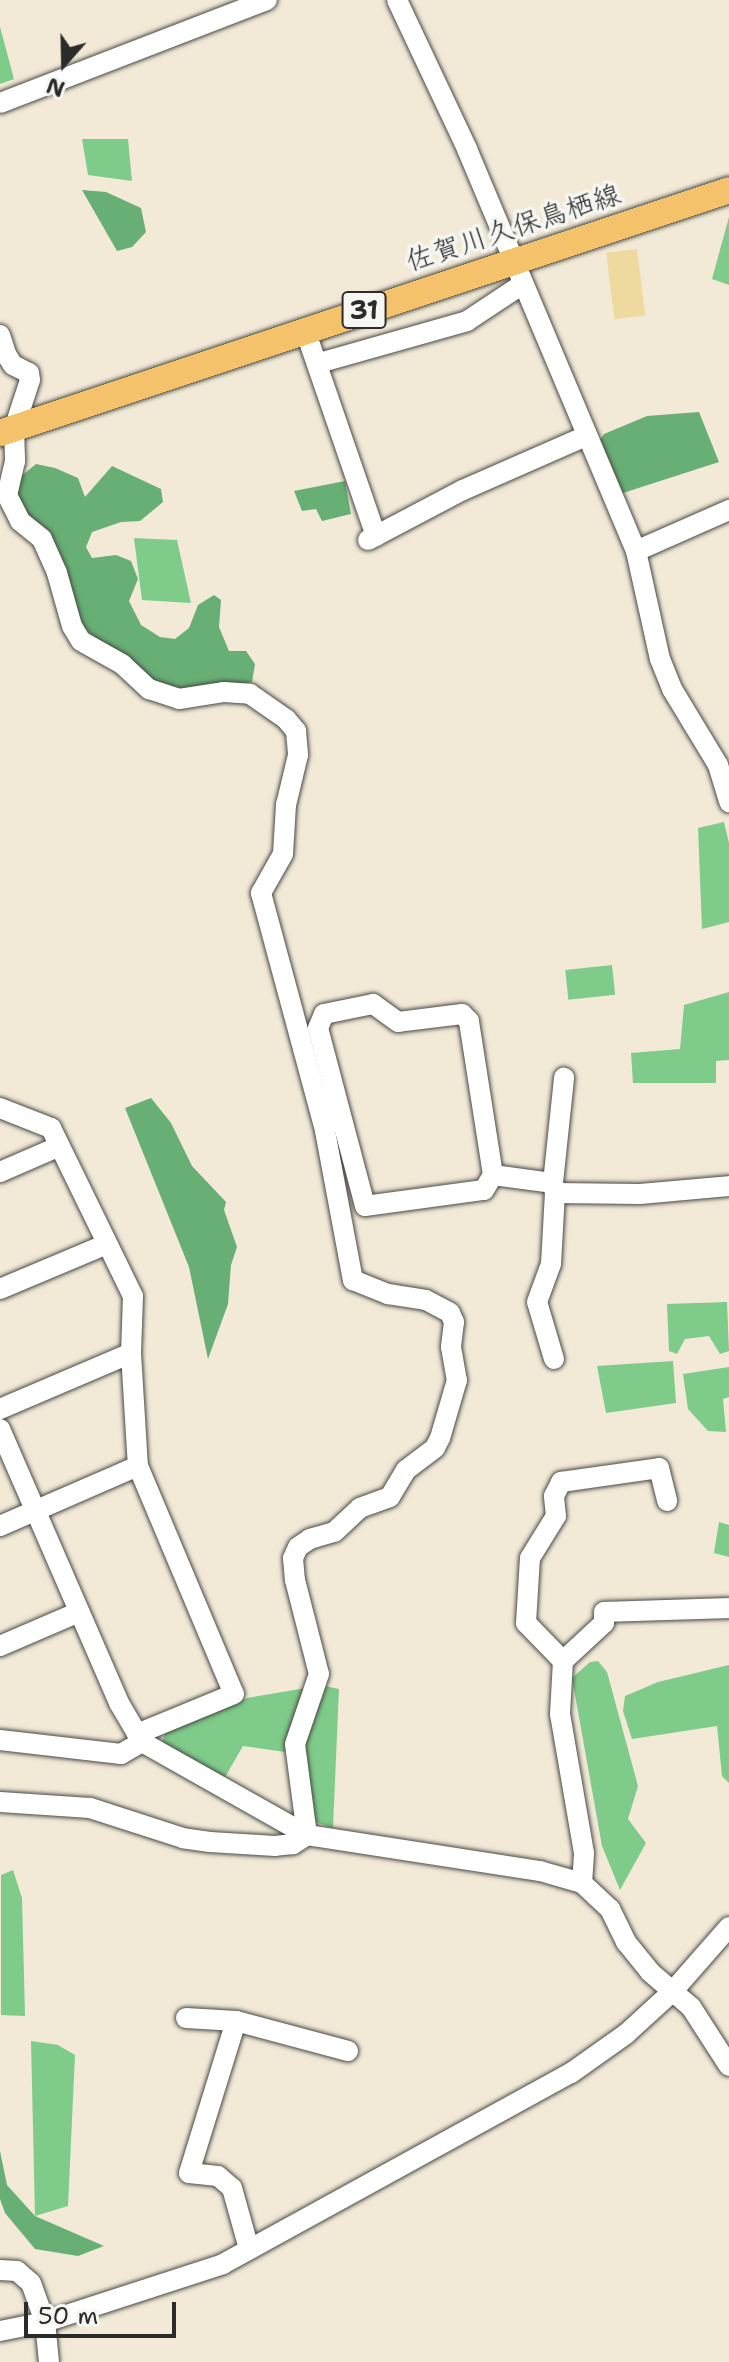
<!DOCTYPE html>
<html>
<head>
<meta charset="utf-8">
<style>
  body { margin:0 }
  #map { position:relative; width:729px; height:2362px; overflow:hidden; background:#f2ead7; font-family:"Shantell Sans","Klee One",sans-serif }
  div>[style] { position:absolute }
  .green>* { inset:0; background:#7fcb89; transform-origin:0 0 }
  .forest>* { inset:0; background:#67af75 }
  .sand>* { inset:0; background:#eeda9e; transform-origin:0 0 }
  .roads { filter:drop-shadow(0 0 2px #494845) drop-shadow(0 0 2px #494845) }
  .minor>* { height:20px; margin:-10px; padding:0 10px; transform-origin:10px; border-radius:10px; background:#fff }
  .major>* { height:26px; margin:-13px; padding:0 13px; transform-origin:13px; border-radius:13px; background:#f3c26a }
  span { translate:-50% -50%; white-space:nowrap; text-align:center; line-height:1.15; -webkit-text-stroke:7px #f6f6f2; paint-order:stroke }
  .shield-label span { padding:2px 6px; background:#f6f6f2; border:2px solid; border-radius:6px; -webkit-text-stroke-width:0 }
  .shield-label { font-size:26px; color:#2b2b2b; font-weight:700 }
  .street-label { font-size:28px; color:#2b2b2b }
  .north { position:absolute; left:24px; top:24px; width:80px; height:80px; -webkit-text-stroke:6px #f6f6f2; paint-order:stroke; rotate:200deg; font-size:22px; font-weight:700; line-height:32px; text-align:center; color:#2b2b2b }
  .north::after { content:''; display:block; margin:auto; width:28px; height:36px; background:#2b2b2b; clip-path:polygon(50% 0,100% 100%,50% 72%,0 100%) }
  .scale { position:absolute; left:24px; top:2302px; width:152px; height:36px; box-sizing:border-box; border:4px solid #2b2b2b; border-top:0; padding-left:10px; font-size:24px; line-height:28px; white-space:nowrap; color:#2b2b2b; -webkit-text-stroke:6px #f6f6f2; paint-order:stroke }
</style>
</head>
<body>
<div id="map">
  <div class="green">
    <i style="clip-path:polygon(0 27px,14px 79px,0 84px)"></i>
    <i style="clip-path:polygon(82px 139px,128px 139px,132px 181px,88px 175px)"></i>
    <i style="clip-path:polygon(729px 217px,729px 285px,712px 279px)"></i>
    <i style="clip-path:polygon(134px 538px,177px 540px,191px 603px,142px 600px)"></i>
    <i style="clip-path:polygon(724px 822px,729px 843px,729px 922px,702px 929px,698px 828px)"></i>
    <i style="left:612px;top:965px;width:30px;height:47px;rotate:84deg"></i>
    <i style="clip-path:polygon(729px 992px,729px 1060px,716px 1061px,716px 1083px,633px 1083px,631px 1053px,680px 1049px,684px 1005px)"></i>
    <i style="clip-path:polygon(727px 1302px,729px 1351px,720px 1354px,709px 1336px,685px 1339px,677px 1354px,669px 1351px,667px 1304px)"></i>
    <i style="clip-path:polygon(673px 1361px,676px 1403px,606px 1413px,597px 1366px)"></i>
    <i style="clip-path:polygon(729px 1367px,729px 1397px,723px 1399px,726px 1432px,708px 1431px,688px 1409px,683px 1374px)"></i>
    <i style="clip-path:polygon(719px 1522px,729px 1525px,729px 1557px,714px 1553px)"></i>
    <i style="clip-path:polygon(598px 1661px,607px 1672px,638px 1786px,628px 1819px,646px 1843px,620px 1890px,602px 1846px,572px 1678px,590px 1662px)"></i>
    <i style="clip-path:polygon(729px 1665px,729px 1783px,722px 1776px,717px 1726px,632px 1739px,623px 1711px,625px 1696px,658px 1682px)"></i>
    <i style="clip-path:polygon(320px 1685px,339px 1689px,333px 1828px,313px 1821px,301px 1739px)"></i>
    <i style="clip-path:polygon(306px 1688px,285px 1752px,243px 1746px,225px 1777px,162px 1743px,166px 1730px,247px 1698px)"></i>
    <i style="clip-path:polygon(13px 1870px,22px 1898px,25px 2016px,1px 2015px,1px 1875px)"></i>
    <i style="clip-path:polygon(31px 2041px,58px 2045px,75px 2055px,68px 2206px,35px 2216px)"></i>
  </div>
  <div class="forest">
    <i style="clip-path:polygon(82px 190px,106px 192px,141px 208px,146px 232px,132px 247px,117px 251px)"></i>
    <i style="clip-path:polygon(699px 412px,719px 462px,623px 493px,600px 440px,604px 434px,647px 416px)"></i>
    <i style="clip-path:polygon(36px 464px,55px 468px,78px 478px,85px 497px,112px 466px,161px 489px,163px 502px,140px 521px,121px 522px,92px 532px,86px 547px,92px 558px,116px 555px,131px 561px,138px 579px,129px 601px,141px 625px,160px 637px,175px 639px,189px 628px,198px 605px,214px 595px,221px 600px,219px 627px,229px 651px,246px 651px,255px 664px,252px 682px,191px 692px,155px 685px,77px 623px,14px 494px,19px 478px)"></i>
    <i style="clip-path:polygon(345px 481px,351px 514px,322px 521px,316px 509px,302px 511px,294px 491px)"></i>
    <i style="clip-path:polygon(151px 1098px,171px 1123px,192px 1166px,226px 1202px,224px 1210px,237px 1247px,231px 1265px,228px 1304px,208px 1359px,189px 1267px,125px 1108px)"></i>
    <i style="clip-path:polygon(0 2151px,7px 2185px,35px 2216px,104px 2246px,78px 2256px,35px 2249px,5px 2213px,0 2199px)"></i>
  </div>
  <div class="sand">
    <i style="left:637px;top:249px;width:67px;height:31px;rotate:83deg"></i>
  </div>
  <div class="roads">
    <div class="minor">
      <i style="left:397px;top:0;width:165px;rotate:64.8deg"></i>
      <i style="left:467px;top:149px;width:436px;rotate:67.2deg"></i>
      <i style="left:636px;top:551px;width:111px;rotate:77.5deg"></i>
      <i style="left:660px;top:659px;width:32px;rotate:68deg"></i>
      <i style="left:672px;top:689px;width:89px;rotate:58.8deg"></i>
      <i style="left:718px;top:765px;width:39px;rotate:73deg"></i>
      <i style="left:0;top:103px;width:286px;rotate:-21.1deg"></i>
      <i style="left:305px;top:330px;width:218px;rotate:71deg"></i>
      <i style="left:0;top:335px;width:20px;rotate:72deg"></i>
      <i style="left:6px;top:354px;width:13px;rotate:58deg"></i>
      <i style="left:13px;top:365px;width:18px;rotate:27deg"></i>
      <i style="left:29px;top:373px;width:7px;rotate:82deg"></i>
      <i style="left:30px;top:380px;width:52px;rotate:108.1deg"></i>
      <i style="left:14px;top:429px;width:32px;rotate:88deg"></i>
      <i style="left:15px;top:461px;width:35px;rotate:103deg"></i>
      <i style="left:7px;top:495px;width:29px;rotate:63deg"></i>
      <i style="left:20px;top:521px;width:28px;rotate:39deg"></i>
      <i style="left:42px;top:539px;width:37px;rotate:66deg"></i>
      <i style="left:57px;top:573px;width:55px;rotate:74.2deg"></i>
      <i style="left:72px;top:626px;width:17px;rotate:59deg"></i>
      <i style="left:81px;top:641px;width:47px;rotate:29.3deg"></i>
      <i style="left:122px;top:664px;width:37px;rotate:43deg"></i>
      <i style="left:149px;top:689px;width:32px;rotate:18deg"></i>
      <i style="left:179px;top:699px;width:46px;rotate:-8.8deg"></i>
      <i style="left:224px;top:692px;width:26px;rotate:4deg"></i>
      <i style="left:250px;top:694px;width:44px;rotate:34.8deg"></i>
      <i style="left:286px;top:719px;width:16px;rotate:50deg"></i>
      <i style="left:296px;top:731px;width:24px;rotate:85deg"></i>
      <i style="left:298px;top:755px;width:51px;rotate:103.5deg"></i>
      <i style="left:286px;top:805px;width:49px;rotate:93.5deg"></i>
      <i style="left:283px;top:854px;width:45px;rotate:119.4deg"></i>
      <i style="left:261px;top:893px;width:246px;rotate:74.9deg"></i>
      <i style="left:325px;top:1131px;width:152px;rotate:79.4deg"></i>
      <i style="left:353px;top:1280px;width:38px;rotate:22deg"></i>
      <i style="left:388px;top:1294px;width:38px;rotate:9deg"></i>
      <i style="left:426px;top:1300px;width:27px;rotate:28deg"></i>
      <i style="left:450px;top:1313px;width:10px;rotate:66deg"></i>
      <i style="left:454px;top:1322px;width:25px;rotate:97deg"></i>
      <i style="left:451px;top:1347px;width:34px;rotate:80deg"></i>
      <i style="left:457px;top:1380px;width:60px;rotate:106.3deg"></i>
      <i style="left:440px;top:1438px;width:11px;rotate:117deg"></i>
      <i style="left:435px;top:1448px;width:36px;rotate:143deg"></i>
      <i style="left:406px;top:1470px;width:31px;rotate:121deg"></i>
      <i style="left:390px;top:1497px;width:32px;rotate:160deg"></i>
      <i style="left:360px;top:1508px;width:35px;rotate:137deg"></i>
      <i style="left:334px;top:1532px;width:25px;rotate:164deg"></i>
      <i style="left:310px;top:1539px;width:14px;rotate:146deg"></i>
      <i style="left:298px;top:1547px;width:12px;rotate:114deg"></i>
      <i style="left:293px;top:1558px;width:22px;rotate:85deg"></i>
      <i style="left:295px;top:1580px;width:97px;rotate:75.7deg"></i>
      <i style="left:319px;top:1674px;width:74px;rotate:108.9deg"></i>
      <i style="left:295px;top:1744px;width:92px;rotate:82.5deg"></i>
      <i style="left:307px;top:1835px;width:17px;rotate:147deg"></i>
      <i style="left:293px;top:1844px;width:18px;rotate:174deg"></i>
      <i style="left:275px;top:1846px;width:65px;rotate:-176.5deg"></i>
      <i style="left:210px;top:1842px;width:27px;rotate:-172deg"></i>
      <i style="left:183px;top:1838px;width:98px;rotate:-162.1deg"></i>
      <i style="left:90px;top:1808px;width:90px;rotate:-176.2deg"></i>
      <i style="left:319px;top:363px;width:154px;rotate:-15.8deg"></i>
      <i style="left:467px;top:321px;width:67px;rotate:-33.5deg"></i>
      <i style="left:368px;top:540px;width:107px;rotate:-27.8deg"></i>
      <i style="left:463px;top:490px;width:134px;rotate:-23.7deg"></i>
      <i style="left:636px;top:551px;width:102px;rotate:-23.8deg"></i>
      <i style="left:0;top:1108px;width:55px;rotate:21.4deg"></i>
      <i style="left:51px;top:1128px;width:187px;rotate:64deg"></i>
      <i style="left:133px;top:1296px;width:57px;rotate:92deg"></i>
      <i style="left:131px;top:1353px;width:113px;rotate:86.5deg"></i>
      <i style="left:138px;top:1466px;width:247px;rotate:67.2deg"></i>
      <i style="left:234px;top:1694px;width:105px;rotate:157.6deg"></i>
      <i style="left:0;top:1172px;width:65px;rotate:-23.4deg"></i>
      <i style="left:493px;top:1175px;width:156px;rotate:-98.9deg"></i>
      <i style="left:469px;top:1021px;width:10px;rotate:-135deg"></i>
      <i style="left:462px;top:1014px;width:64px;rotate:172.9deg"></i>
      <i style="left:398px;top:1022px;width:31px;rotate:-144deg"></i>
      <i style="left:373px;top:1004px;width:50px;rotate:168.5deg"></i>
      <i style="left:324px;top:1014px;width:15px;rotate:113deg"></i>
      <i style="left:318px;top:1028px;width:184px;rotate:75.2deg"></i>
      <i style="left:365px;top:1206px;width:120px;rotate:-7.7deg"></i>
      <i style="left:484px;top:1190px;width:17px;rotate:-59deg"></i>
      <i style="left:493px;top:1175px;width:61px;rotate:7.6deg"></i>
      <i style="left:553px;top:1183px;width:10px;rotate:79deg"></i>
      <i style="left:555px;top:1193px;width:85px;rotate:0.7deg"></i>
      <i style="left:640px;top:1194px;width:89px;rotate:-5.1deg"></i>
      <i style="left:553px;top:1183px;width:106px;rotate:-84deg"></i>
      <i style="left:0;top:1289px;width:116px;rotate:-22.8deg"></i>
      <i style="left:554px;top:1359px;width:59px;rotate:-106.6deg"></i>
      <i style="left:537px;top:1302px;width:40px;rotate:-69.8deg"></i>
      <i style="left:551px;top:1264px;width:71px;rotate:-86.8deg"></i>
      <i style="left:0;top:1409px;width:142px;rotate:-23.1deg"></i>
      <i style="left:0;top:1429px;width:299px;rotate:66.5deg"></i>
      <i style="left:119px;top:1703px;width:45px;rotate:59.5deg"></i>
      <i style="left:142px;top:1742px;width:189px;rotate:29.4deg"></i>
      <i style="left:307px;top:1835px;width:236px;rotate:8.8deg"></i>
      <i style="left:540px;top:1871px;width:44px;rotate:15.9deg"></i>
      <i style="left:582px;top:1883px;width:38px;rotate:43deg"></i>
      <i style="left:610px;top:1909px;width:37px;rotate:64deg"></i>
      <i style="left:626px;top:1942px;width:38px;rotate:51deg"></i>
      <i style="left:650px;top:1972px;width:54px;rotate:40.5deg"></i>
      <i style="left:691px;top:2007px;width:70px;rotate:57.2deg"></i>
      <i style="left:0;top:1526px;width:150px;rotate:-23.5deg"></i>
      <i style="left:0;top:1646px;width:86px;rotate:-23.3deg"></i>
      <i style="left:563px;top:1661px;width:53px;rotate:-134.2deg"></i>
      <i style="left:526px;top:1623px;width:65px;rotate:-86.5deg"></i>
      <i style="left:530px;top:1558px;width:49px;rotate:-58.2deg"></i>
      <i style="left:556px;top:1516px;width:20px;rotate:-96deg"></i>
      <i style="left:554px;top:1496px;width:16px;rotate:-63deg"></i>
      <i style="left:561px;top:1482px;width:99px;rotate:-8.1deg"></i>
      <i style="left:659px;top:1468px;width:34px;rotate:76deg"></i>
      <i style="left:0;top:1740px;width:122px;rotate:6.6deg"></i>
      <i style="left:121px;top:1754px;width:24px;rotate:-30deg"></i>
      <i style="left:582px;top:1883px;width:30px;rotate:-86deg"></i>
      <i style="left:584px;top:1853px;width:141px;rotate:-99.8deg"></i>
      <i style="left:560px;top:1714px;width:53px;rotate:-86.8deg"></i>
      <i style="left:563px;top:1661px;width:56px;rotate:-42.8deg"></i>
      <i style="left:604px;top:1623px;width:11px;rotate:-90deg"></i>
      <i style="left:604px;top:1612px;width:125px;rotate:-1.8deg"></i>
      <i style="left:186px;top:2018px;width:50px;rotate:3.4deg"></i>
      <i style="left:236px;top:2021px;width:116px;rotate:15deg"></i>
      <i style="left:236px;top:2021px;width:159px;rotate:107.2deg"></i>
      <i style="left:189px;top:2173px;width:29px;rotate:6deg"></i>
      <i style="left:218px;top:2176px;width:18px;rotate:41deg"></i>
      <i style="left:232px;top:2188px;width:63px;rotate:74.4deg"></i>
      <i style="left:0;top:2270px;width:17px;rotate:3deg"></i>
      <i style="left:17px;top:2271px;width:18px;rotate:41deg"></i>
      <i style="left:31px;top:2283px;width:41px;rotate:70.3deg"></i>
      <i style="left:45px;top:2322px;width:40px;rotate:84.3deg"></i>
      <i style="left:0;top:2331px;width:46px;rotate:-11.3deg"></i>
      <i style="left:45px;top:2322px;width:187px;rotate:-18deg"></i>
      <i style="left:223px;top:2264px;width:397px;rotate:-28.8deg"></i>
      <i style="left:571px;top:2073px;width:67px;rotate:-35.3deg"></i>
      <i style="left:626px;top:2034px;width:64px;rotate:-42.5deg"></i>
      <i style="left:673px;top:1991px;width:85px;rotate:-48.8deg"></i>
    </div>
    <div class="major">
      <i style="left:0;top:433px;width:768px;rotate:-18.43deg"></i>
    </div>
  </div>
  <div class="shield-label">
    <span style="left:364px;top:310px">31</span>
  </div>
  <div class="street-label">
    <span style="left:513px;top:227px;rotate:-18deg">佐賀川久保鳥栖線</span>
  </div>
  <div class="north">N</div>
  <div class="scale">50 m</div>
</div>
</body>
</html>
